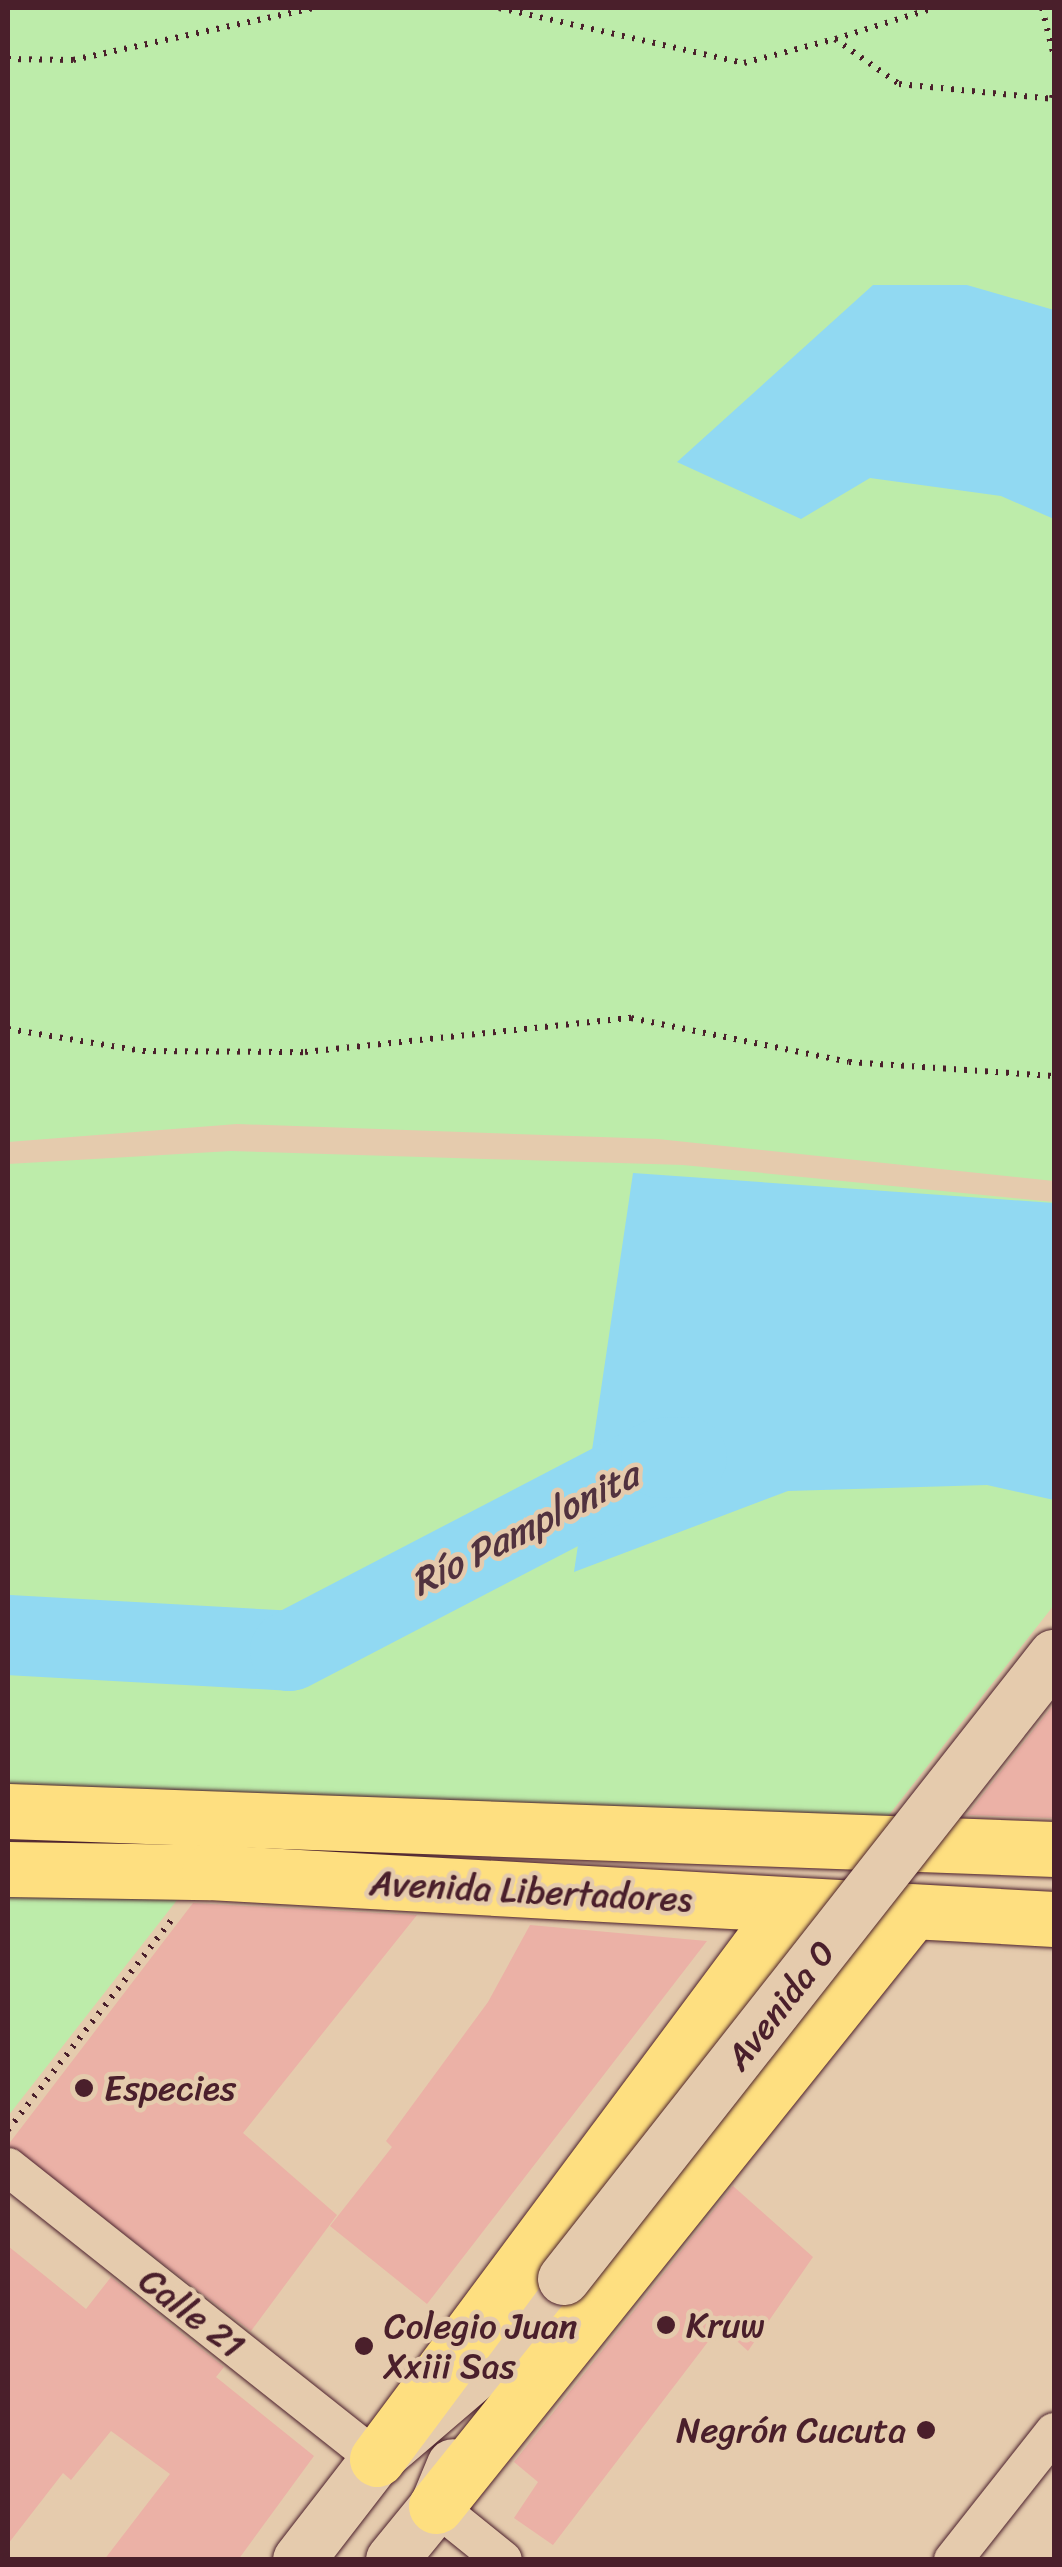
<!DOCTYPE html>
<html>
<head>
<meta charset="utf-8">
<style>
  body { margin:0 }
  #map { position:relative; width:1062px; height:2567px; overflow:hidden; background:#e5cbad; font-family:Sriracha,sans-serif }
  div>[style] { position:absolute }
  .green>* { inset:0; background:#bdecaa }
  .water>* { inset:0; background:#91d9f2 }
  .river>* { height:80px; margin:-40px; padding:0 40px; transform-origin:40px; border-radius:40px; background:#91d9f2 }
  .building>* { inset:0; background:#ebb1a6 }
  .path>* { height:6px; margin-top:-3px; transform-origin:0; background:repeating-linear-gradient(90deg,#4a1f2b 0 2.5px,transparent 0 10.5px) }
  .roads { filter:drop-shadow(0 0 2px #4a1f2b) drop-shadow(0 0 2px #4a1f2b) }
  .street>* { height:38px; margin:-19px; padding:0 19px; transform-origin:19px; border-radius:19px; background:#e5cbad }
  .secondary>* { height:52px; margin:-26px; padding:0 26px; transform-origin:26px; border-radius:26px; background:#e5cbad }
  .primary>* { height:55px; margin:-27.5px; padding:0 27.5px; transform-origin:27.5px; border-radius:27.5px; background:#fedf80 }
  .bridges { filter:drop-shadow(0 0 2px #4a1f2b) drop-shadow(0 0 2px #4a1f2b) }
  .secondary-bridge>* { height:52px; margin:-26px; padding:0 26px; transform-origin:26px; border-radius:26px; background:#e5cbad }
  .dots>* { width:28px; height:28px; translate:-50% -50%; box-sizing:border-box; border:5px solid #e5cbad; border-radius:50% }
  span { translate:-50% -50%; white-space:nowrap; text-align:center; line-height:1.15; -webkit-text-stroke:9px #e5cbad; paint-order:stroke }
  .street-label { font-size:35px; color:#4a1f2b }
  .poi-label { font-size:35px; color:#4a1f2b }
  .left { translate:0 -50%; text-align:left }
  .right { translate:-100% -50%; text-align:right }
  .water-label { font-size:38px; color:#51323f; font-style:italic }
  .frame { position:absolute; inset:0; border:10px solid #4a1f2b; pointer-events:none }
</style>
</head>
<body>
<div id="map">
  <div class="green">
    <i style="clip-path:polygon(8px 8px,1054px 8px,1054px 1181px,658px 1139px,237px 1124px,8px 1142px)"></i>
    <i style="clip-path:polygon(231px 1151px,683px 1165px,1054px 1202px,1054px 1605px,881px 1825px,8px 1792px,8px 1164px)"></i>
    <i style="clip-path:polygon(8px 1879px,188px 1886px,8px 2116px)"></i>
  </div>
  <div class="water">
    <i style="clip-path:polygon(873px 285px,967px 285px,1054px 310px,1054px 519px,1001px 496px,870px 478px,801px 519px,677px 462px)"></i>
    <i style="clip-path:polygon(633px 1173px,1054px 1203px,1054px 1500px,987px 1485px,788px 1491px,574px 1572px)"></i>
  </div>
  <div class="river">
    <i style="left:8px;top:1635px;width:282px;rotate:3.2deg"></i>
    <i style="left:290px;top:1651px;width:418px;rotate:-27.5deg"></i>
    <i style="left:661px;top:1458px;width:26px;rotate:-2deg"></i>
  </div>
  <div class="building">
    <i style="clip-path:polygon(1054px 1704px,1054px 1818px,967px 1815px)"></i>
    <i style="clip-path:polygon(193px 1903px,417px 1915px,243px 2133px,337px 2215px,251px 2331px,8px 2145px)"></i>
    <i style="clip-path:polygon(530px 1925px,707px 1941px,427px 2304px,330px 2226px,392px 2147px,386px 2141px,488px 2002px)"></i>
    <i style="clip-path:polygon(733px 2186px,813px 2257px,748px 2351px,720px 2326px,553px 2545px,514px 2518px,538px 2482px,514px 2462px)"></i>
    <i style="clip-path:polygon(8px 2246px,86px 2309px,111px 2277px,224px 2367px,216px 2377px,314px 2456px,238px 2560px,104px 2560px,170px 2474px,111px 2431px,71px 2480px,63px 2473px,8px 2544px)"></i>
  </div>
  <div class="path">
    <i style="left:499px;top:8px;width:251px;rotate:12.7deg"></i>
    <i style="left:744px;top:63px;width:94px;rotate:-14.8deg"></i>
    <i style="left:835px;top:39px;width:78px;rotate:35.1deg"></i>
    <i style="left:899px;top:84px;width:156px;rotate:5.5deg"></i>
    <i style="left:1042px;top:8px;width:49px;rotate:76deg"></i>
    <i style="left:835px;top:39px;width:104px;rotate:-17.4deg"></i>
    <i style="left:8px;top:59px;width:65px;rotate:0.9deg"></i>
    <i style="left:73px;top:60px;width:246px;rotate:-12.2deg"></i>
    <i style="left:1052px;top:98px;width:10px;rotate:-79deg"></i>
    <i style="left:8px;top:1029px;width:137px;rotate:9.3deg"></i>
    <i style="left:143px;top:1051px;width:162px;rotate:0.4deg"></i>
    <i style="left:305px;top:1052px;width:328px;rotate:-6deg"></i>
    <i style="left:631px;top:1018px;width:222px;rotate:11.4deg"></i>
    <i style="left:849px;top:1062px;width:205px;rotate:3.9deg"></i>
    <i style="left:8px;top:2130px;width:267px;rotate:-52.1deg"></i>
  </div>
  <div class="roads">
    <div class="street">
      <i style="left:8px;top:2167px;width:471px;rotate:38.4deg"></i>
      <i style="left:436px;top:2506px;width:86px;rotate:38.9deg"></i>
      <i style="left:953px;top:2560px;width:163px;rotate:-51.7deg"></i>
    </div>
    <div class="secondary">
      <i style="left:299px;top:2560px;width:128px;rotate:-52.3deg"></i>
      <i style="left:377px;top:2459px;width:166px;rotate:-40.6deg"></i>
      <i style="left:503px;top:2351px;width:94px;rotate:-49.7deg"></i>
      <i style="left:392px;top:2560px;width:70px;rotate:-50.8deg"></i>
      <i style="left:436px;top:2506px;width:44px;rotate:-67.5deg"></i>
    </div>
    <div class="primary">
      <i style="left:8px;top:1811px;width:1047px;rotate:2.08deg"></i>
      <i style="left:8px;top:1869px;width:201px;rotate:0.9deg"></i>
      <i style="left:209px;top:1872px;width:846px;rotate:3.18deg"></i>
      <i style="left:377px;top:2459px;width:690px;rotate:-53.31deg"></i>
      <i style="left:436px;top:2506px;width:761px;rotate:-51.29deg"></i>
    </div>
  </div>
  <div class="bridges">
    <div class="secondary-bridge">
      <i style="left:564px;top:2279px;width:793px;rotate:-51.81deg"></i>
    </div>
  </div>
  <div class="dots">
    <i style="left:84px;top:2088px;background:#4a1f2b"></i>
    <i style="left:666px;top:2325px;background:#4a1f2b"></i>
    <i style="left:364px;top:2346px;background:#4a1f2b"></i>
    <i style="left:926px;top:2430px;background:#4a1f2b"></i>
  </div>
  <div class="street-label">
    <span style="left:531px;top:1891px;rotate:3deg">Avenida Libertadores</span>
    <span style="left:780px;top:2005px;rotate:-52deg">Avenida 0</span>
    <span style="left:192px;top:2313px;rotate:38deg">Calle 21</span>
  </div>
  <div class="poi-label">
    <span class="left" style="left:104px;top:2088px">Especies</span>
    <span class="left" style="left:686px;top:2325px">Kruw</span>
    <span class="left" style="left:384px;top:2346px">Colegio Juan<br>Xxiii Sas</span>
    <span class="right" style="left:906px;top:2430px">Negrón Cucuta</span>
  </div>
  <div class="water-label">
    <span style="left:525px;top:1529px;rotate:-27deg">Río Pamplonita</span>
  </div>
  <div class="frame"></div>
</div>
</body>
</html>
